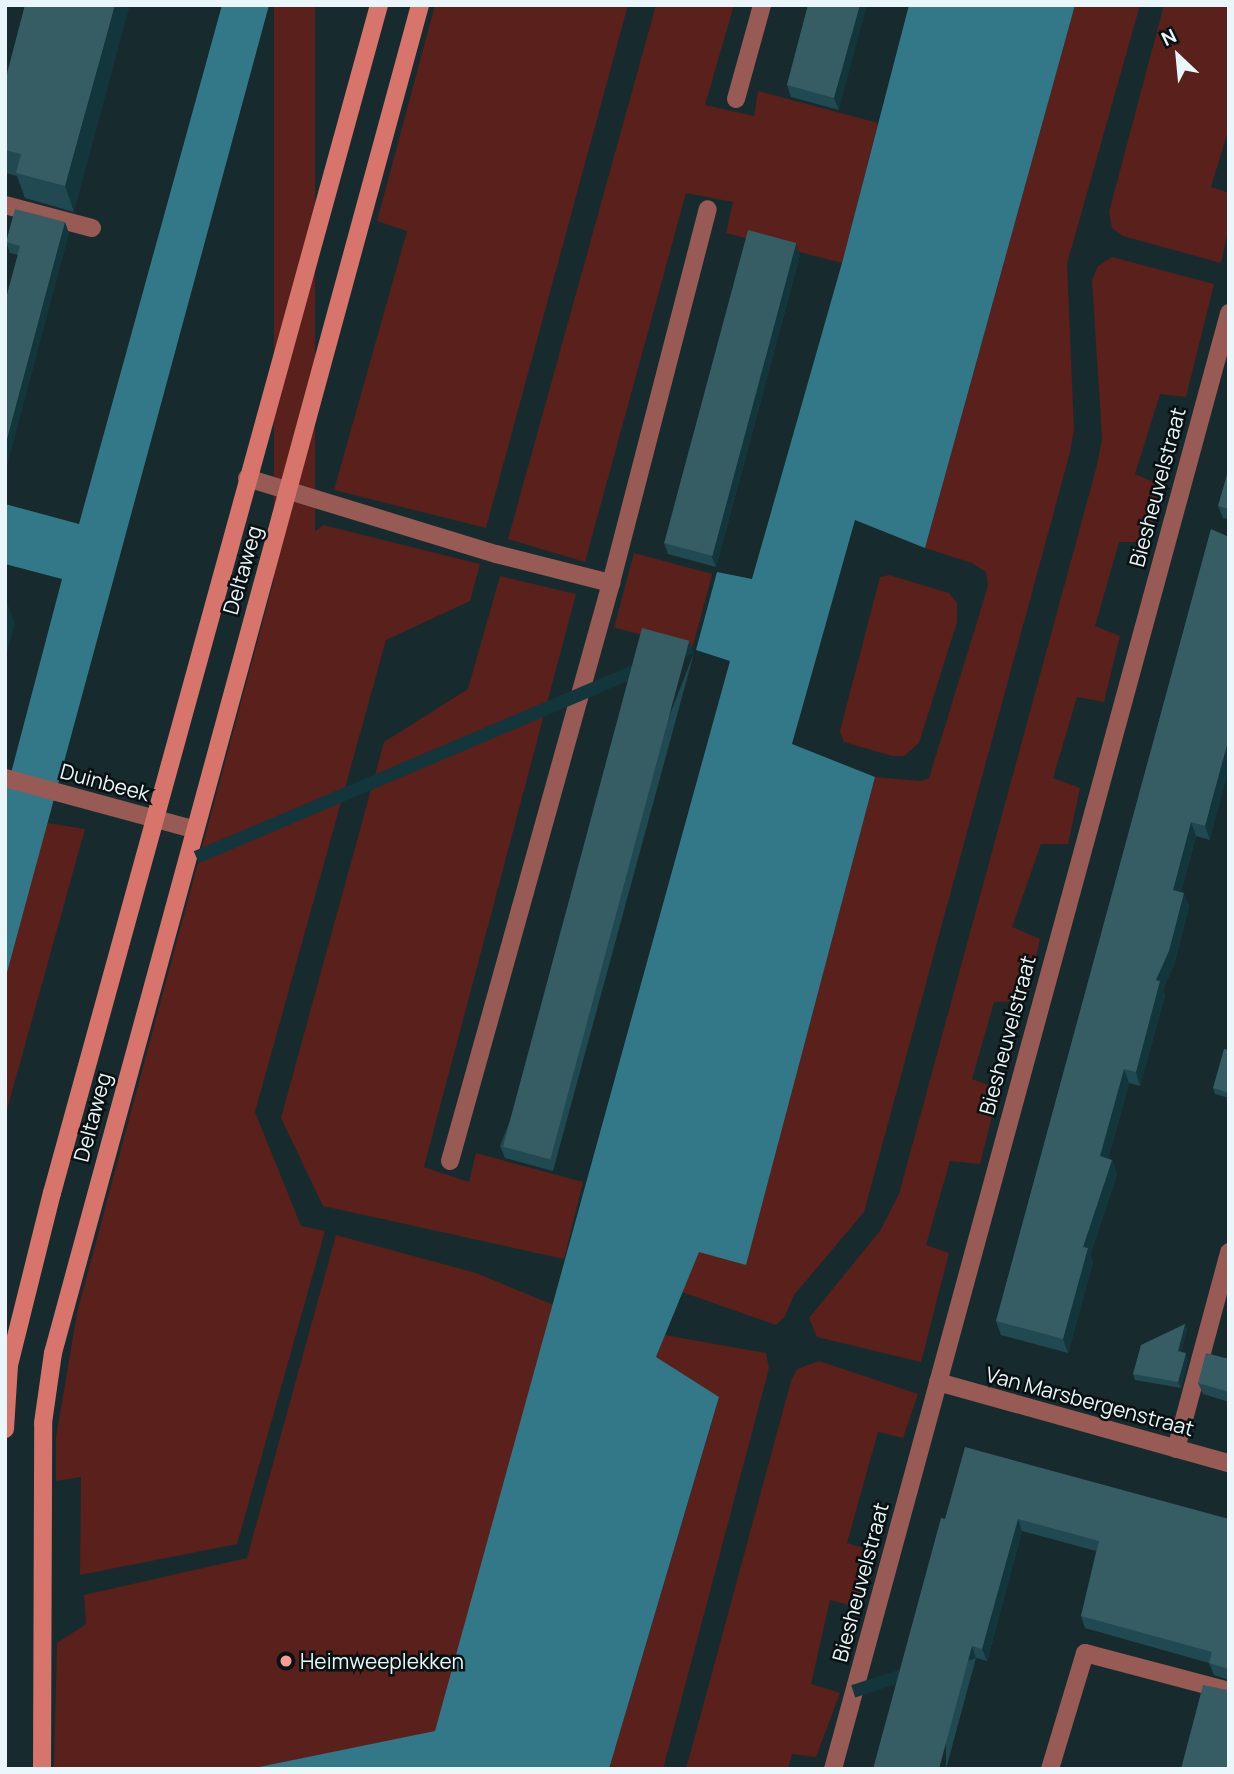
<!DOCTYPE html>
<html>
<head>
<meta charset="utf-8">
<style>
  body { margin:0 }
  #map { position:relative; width:1234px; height:1774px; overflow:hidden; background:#172a2e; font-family:Manrope,sans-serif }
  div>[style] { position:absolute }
  .green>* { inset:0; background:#59201c; transform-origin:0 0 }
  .water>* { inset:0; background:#337888 }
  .street>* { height:18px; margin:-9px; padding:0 9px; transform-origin:9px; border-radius:9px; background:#975a54 }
  .secondary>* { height:18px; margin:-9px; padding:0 9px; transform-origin:9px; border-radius:9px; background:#d7756c }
  .wall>* { inset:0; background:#204952 }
  .shaded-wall>* { inset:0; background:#13353c; transform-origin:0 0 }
  .building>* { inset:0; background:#365c64; transform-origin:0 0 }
  .dots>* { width:19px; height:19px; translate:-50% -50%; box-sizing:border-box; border:4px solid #091113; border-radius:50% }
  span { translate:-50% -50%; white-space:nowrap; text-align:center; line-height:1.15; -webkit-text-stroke:5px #091113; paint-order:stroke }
  .street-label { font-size:21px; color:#eaf6f9 }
  .poi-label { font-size:21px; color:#eaf6f9 }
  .left { translate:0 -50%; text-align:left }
  .frame { position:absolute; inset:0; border:7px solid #eaf6f9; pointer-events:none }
  .north { position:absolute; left:1143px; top:21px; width:70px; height:70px; -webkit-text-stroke:5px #091113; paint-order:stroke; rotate:334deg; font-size:19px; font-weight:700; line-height:28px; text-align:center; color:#eaf6f9 }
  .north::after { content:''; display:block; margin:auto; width:24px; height:32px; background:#eaf6f9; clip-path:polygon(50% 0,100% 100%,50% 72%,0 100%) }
</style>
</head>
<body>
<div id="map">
  <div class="green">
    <i style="left:274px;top:5px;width:41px;height:795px"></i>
    <i style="clip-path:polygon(435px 5px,628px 5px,486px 528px,334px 490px,407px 231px,377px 221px)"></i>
    <i style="clip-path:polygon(656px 5px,734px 5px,705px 105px,754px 116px,758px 91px,878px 123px,842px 263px,726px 233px,733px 202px,686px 193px,585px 562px,508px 539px)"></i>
    <i style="clip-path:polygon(1075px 5px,1140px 5px,1067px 264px,1074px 430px,1069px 456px,864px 1212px,794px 1295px,785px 1316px,776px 1325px,682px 1292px,699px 1251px,746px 1264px,875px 777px,921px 781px,929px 778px,988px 586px,986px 572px,972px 563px,925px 548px)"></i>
    <i style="clip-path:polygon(1164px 5px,1229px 5px,1229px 128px,1211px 187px,1229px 193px,1229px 226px,1221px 263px,1123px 236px,1112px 228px,1109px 212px)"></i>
    <i style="clip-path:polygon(1112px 257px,1214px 284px,1186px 397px,1160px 394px,1135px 474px,1160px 485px,1149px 542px,1119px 542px,1095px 626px,1120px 636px,1104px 702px,1077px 697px,1053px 778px,1080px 788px,1068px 844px,1041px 844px,1012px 927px,1040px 939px,1027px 1001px,994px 1002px,972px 1079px,999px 1089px,980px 1164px,950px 1161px,926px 1245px,949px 1253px,921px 1362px,817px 1337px,809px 1318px,880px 1231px,899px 1194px,1097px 465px,1102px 439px,1092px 280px,1098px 266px)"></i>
    <i style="clip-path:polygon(323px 525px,480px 564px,470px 601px,386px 640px,255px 1112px,301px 1226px,325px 1231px,237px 1544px,80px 1575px,81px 1477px,56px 1481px,56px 1437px,77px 1313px,279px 561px)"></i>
    <i style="left:634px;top:553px;width:81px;height:77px;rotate:15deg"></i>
    <i style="clip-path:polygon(889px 575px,949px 593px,957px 603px,957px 622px,919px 743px,904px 756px,892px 756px,844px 742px,840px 731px,880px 577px)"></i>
    <i style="clip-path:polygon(500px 576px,576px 594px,424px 1167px,469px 1182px,476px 1153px,583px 1182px,564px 1259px,323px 1206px,281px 1118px,384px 742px,468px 689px)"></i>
    <i style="clip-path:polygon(47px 823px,85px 829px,5px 1117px,5px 980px)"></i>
    <i style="clip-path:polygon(336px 1235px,476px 1273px,556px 1306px,435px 1732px,249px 1769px,54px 1769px,57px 1643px,86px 1624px,84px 1595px,247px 1558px)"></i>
    <i style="clip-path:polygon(665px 1335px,766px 1353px,769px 1368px,663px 1769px,609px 1769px,719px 1398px,656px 1357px)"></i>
    <i style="clip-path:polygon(819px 1361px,918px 1394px,903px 1438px,878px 1432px,847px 1543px,875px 1552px,856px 1607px,830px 1600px,811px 1684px,840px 1693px,816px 1757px,792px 1754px,788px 1769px,686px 1769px,791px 1381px,797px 1369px)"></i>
  </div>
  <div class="water">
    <i style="clip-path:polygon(222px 5px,269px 5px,5px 980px,5px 796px,62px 579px,5px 564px,5px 504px,79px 524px)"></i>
    <i style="clip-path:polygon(909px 5px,1075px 5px,925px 548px,855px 520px,792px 744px,875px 777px,746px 1265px,699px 1252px,656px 1357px,719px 1397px,609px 1769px,249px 1769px,435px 1731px,730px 661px,696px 650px,717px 572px,752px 579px,842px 263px)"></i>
  </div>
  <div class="street">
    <i style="left:736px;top:99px;width:98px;rotate:-74.5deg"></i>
    <i style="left:5px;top:205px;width:90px;rotate:14.8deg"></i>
    <i style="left:247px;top:478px;width:260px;rotate:17deg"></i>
    <i style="left:496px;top:554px;width:119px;rotate:14.2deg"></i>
    <i style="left:5px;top:778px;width:195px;rotate:15.2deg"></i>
    <i style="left:450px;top:1161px;width:600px;rotate:-74.43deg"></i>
    <i style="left:611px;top:583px;width:386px;rotate:-75.5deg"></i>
    <i style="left:938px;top:1382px;width:302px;rotate:15.6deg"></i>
    <i style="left:1176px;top:1449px;width:204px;rotate:-74.9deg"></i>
    <i style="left:833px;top:1769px;width:1509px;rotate:-74.78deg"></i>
    <i style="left:1050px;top:1769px;width:121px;rotate:-73.2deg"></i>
    <i style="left:1085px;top:1653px;width:149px;rotate:14.8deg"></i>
  </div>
  <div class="secondary">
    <i style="left:5px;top:1429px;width:64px;rotate:-86.4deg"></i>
    <i style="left:9px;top:1365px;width:177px;rotate:-76deg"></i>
    <i style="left:52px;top:1193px;width:1232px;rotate:-74.61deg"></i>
    <i style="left:42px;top:1769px;width:346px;rotate:-89.8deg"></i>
    <i style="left:43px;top:1423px;width:71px;rotate:-81.9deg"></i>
    <i style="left:53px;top:1353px;width:1397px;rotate:-74.77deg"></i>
  </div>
  <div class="wall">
    <i style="clip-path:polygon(25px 5px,74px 212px,25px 198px,17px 176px,5px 173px,5px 74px,7px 74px)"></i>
    <i style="clip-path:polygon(808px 5px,839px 110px,791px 97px,787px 85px)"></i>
    <i style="clip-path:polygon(65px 222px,69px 234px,18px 255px,10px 253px,6px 242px)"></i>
    <i style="clip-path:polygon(800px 255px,716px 567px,668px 554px,664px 543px)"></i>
    <i style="clip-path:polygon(1229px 468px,1229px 519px,1223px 518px,1218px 506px)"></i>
    <i style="clip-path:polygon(1211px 529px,1210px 840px,1196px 836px,1181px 892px,1189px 906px,1174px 965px,1163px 989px,1165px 995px,1140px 1086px,1129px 1083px,1108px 1159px,1112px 1160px,1117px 1174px,1090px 1255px,1093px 1262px,1068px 1353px,1001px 1335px,996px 1321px)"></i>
    <i style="clip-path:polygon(694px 653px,553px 1171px,505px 1158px,500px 1146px)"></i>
    <i style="clip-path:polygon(1229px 1050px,1229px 1098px,1215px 1094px,1213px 1088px)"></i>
    <i style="clip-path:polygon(1185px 1324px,1187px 1330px,1181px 1352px,1188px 1359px,1181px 1388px,1135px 1380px,1133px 1374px)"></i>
    <i style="clip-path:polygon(1229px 1359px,1229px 1402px,1203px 1394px,1198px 1383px)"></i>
    <i style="clip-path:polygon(945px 1519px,1229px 1519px,1229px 1680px,1214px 1675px,1209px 1663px,1085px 1628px,1081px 1616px,1096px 1551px,1022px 1531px,987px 1661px,976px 1658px,946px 1769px)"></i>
  </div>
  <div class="shaded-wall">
    <i style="clip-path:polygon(115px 5px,130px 5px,74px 212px,65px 186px)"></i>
    <i style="clip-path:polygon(860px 5px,867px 5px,839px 110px,834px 98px)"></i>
    <i style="clip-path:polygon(65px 222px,69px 234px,5px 474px,5px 447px)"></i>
    <i style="clip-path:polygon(796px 243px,800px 255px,716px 567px,711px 555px)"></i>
    <i style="clip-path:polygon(5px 596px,15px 624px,5px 660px)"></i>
    <i style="left:689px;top:641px;width:13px;height:538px;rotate:67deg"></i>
    <i style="clip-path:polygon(1229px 738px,1229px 769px,1210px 840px,1205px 826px)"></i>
    <i style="clip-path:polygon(1191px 822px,1196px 836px,1178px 903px,1173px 890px)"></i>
    <i style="clip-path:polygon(1184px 893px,1189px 906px,1174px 965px,1163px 989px,1165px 995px,1140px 1086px,1136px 1072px,1156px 980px)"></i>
    <i style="clip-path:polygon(1124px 1069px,1129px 1083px,1105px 1170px,1100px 1156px)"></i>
    <i style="clip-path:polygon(1112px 1160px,1117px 1174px,1090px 1255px,1093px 1262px,1068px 1353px,1063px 1339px,1083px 1247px)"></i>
    <i style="clip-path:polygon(1185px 1324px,1187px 1330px,1180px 1357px,1178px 1351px)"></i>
    <i style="clip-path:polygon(1186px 1353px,1188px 1359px,1181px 1388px,1178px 1382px)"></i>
    <i style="clip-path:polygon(1018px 1519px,1022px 1531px,987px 1661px,982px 1649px)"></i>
    <i style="left:972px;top:1646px;width:13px;height:127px;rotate:72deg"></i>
  </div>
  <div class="building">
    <i style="clip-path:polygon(25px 5px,115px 5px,65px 186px,16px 173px,21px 154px,5px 150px,5px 74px,7px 74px)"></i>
    <i style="clip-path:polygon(808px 5px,860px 5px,834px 98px,787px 85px)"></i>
    <i style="clip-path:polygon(15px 209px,65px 222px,5px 447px,5px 302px,20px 246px,6px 242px)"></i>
    <i style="left:748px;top:230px;width:50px;height:324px;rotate:15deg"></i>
    <i style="clip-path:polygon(1229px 468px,1229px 509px,1218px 506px)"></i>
    <i style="clip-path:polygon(1211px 529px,1229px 537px,1229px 738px,1205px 826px,1191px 822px,1173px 890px,1184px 893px,1169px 951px,1156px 980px,1160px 981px,1136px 1072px,1124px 1069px,1100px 1156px,1112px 1160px,1083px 1247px,1088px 1248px,1063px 1339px,996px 1321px)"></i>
    <i style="left:642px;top:628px;width:49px;height:537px;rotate:15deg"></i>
    <i style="clip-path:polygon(1224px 1049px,1229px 1050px,1229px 1093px,1213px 1088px)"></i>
    <i style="clip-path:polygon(1185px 1324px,1178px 1351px,1186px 1353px,1178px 1382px,1133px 1374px,1141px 1345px)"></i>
    <i style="clip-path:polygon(1206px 1353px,1229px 1359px,1229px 1392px,1198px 1383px)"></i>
    <i style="clip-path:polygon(965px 1447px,1229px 1519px,1229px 1669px,1209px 1663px,1212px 1652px,1081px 1616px,1099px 1541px,1018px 1519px,982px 1649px,972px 1646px,939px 1769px,873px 1769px,941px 1518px,945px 1519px)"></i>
    <i style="clip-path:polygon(1203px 1685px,1227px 1690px,1229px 1688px,1229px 1769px,1181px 1769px)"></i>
  </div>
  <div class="dots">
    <i style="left:286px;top:1661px;background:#f59c93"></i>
  </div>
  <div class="street-label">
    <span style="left:1157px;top:487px;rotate:-75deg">Biesheuvelstraat</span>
    <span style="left:242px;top:570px;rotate:-74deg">Deltaweg</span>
    <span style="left:105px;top:782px;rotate:15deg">Duinbeek</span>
    <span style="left:1007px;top:1035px;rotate:-75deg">Biesheuvelstraat</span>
    <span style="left:92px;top:1117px;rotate:-75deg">Deltaweg</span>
    <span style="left:1090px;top:1401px;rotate:15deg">Van Marsbergenstraat</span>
    <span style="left:860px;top:1582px;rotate:-75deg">Biesheuvelstraat</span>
  </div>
  <div class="poi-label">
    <span class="left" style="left:300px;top:1661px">Heimweeplekken</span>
  </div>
  <div class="frame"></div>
  <div class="north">N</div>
</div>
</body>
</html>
